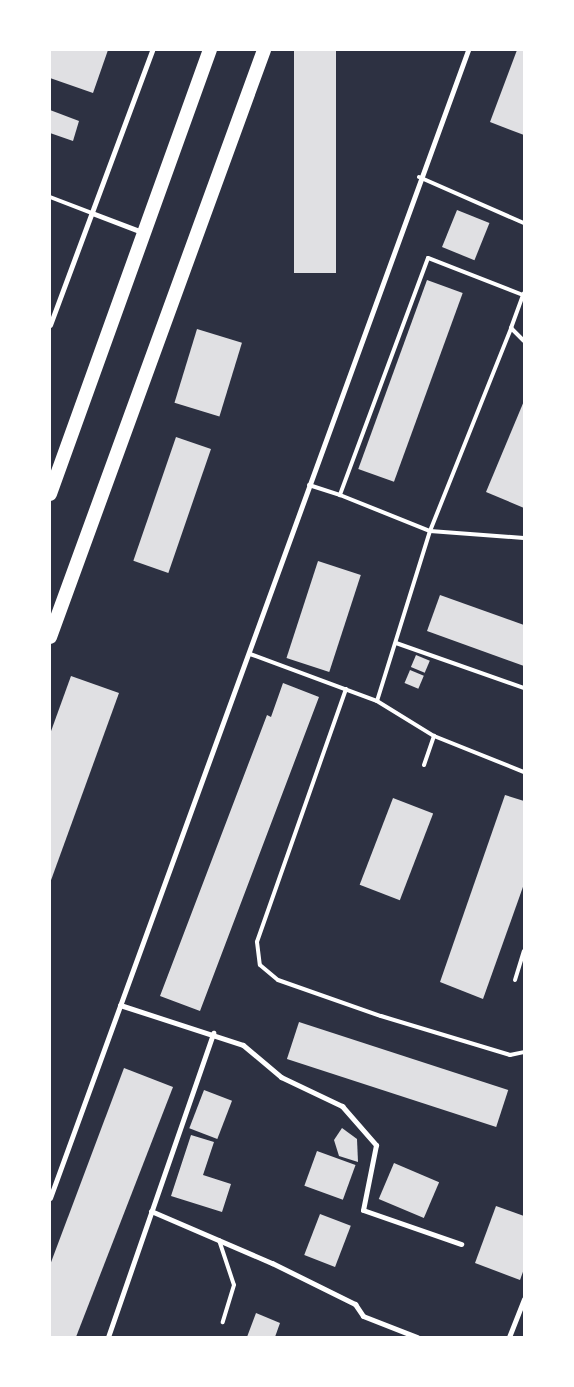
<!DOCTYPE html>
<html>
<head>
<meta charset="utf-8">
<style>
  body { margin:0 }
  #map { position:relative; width:574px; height:1387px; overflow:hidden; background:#2d3142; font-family:"Sofia Sans Condensed",sans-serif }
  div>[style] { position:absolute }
  .building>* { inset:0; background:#e0e0e3; transform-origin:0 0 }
  .service>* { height:4px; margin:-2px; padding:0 2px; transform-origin:2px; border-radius:2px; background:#fff }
  .minor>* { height:5px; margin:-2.5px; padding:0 2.5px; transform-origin:2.5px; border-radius:2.5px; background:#fff }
  .trunk>* { height:14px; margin:-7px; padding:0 7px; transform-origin:7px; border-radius:7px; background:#fff }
  span { translate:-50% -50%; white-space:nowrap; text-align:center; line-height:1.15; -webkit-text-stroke:4.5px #fff; paint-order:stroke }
  .frame { position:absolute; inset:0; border:51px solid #fff; pointer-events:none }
</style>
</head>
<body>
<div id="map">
  <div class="building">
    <i style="clip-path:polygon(50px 50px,108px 50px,93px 93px,50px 78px)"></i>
    <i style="left:294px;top:50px;width:42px;height:223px"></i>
    <i style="clip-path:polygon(517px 50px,524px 50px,524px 135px,490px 122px)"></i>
    <i style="clip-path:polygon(50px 110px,79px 121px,73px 141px,50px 133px)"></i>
    <i style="left:457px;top:210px;width:35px;height:40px;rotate:22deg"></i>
    <i style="left:427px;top:280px;width:38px;height:201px;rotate:20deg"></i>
    <i style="left:197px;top:329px;width:47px;height:77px;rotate:17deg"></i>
    <i style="clip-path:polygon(524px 401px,524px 508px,486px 492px)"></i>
    <i style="left:176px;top:437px;width:37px;height:131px;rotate:19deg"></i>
    <i style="left:318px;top:561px;width:45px;height:102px;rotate:18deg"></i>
    <i style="clip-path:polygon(440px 595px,524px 625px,524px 666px,427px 631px)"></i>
    <i style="left:416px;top:655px;width:15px;height:13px;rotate:23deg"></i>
    <i style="left:410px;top:670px;width:15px;height:14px;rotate:23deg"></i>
    <i style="clip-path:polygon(71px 676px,119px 693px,50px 883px,50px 734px)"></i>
    <i style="clip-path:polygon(283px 683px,319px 697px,200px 1011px,160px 996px,267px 715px,271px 717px)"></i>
    <i style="clip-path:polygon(505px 795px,524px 801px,524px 884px,483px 999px,440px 982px)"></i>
    <i style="left:393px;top:798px;width:43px;height:93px;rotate:21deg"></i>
    <i style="left:299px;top:1022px;width:220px;height:39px;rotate:18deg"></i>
    <i style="clip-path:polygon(124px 1068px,173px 1087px,76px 1337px,50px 1337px,50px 1265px)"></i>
    <i style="left:204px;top:1090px;width:30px;height:41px;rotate:21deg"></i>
    <i style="clip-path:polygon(342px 1128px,357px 1139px,358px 1162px,339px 1156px,334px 1140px)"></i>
    <i style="clip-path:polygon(191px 1135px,214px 1142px,203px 1175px,231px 1184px,222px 1212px,171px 1196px)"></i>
    <i style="left:317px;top:1151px;width:41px;height:37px;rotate:20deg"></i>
    <i style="left:394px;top:1163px;width:49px;height:39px;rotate:23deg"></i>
    <i style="clip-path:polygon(496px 1206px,524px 1216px,524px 1269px,520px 1280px,475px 1263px)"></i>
    <i style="left:320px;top:1214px;width:33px;height:44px;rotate:21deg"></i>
    <i style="clip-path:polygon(256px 1313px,280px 1323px,275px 1337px,247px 1337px)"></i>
  </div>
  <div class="service">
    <i style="left:419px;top:177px;width:115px;rotate:23.7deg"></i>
    <i style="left:50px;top:197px;width:45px;rotate:20.9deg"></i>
    <i style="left:523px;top:295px;width:102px;rotate:-158.7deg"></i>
    <i style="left:428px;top:258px;width:253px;rotate:110.4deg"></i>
    <i style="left:340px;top:495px;width:97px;rotate:21.8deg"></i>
    <i style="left:430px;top:531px;width:219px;rotate:-68.2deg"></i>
    <i style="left:511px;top:328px;width:35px;rotate:-70deg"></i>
    <i style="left:523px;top:295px;width:2px;rotate:-63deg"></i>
    <i style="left:511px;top:328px;width:18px;rotate:45deg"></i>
    <i style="left:309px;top:485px;width:33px;rotate:18deg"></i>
    <i style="left:396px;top:643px;width:136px;rotate:19.4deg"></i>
    <i style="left:250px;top:654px;width:135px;rotate:20.3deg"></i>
    <i style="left:377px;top:701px;width:67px;rotate:31.6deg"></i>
    <i style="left:434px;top:736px;width:97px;rotate:21.8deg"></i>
    <i style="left:346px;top:689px;width:268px;rotate:109.4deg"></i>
    <i style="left:257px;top:942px;width:23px;rotate:83deg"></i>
    <i style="left:260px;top:965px;width:23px;rotate:40deg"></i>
    <i style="left:278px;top:980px;width:109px;rotate:19.3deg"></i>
    <i style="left:381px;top:1016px;width:135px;rotate:16.8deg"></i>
    <i style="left:510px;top:1055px;width:14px;rotate:-12deg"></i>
    <i style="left:377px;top:701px;width:178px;rotate:-72.7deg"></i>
    <i style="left:430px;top:531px;width:94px;rotate:4.3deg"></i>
    <i style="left:424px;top:765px;width:31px;rotate:-71deg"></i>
    <i style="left:515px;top:980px;width:30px;rotate:-73deg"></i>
    <i style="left:219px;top:1240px;width:47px;rotate:71.6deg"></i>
    <i style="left:234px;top:1285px;width:39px;rotate:107deg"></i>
  </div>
  <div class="minor">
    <i style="left:92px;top:213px;width:53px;rotate:20.8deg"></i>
    <i style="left:50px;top:325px;width:293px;rotate:-69.6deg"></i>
    <i style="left:120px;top:1005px;width:129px;rotate:18deg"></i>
    <i style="left:243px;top:1045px;width:50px;rotate:40.1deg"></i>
    <i style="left:281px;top:1077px;width:68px;rotate:25.4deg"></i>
    <i style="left:342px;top:1106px;width:52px;rotate:48.9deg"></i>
    <i style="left:376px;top:1145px;width:66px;rotate:101.3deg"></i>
    <i style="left:363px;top:1210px;width:104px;rotate:19.1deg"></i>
    <i style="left:50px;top:1198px;width:1222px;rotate:-69.99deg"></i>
    <i style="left:151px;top:1211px;width:132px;rotate:23.3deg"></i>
    <i style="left:272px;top:1263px;width:93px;rotate:26.3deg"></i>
    <i style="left:355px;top:1304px;width:14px;rotate:56deg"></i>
    <i style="left:363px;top:1316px;width:58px;rotate:21.3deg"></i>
    <i style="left:108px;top:1337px;width:322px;rotate:-70.9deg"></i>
    <i style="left:509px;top:1337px;width:41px;rotate:-68.5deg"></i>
  </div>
  <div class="trunk">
    <i style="left:50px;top:494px;width:472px;rotate:-70.2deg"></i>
    <i style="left:50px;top:637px;width:625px;rotate:-69.97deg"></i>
  </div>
  <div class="frame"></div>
</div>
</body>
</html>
